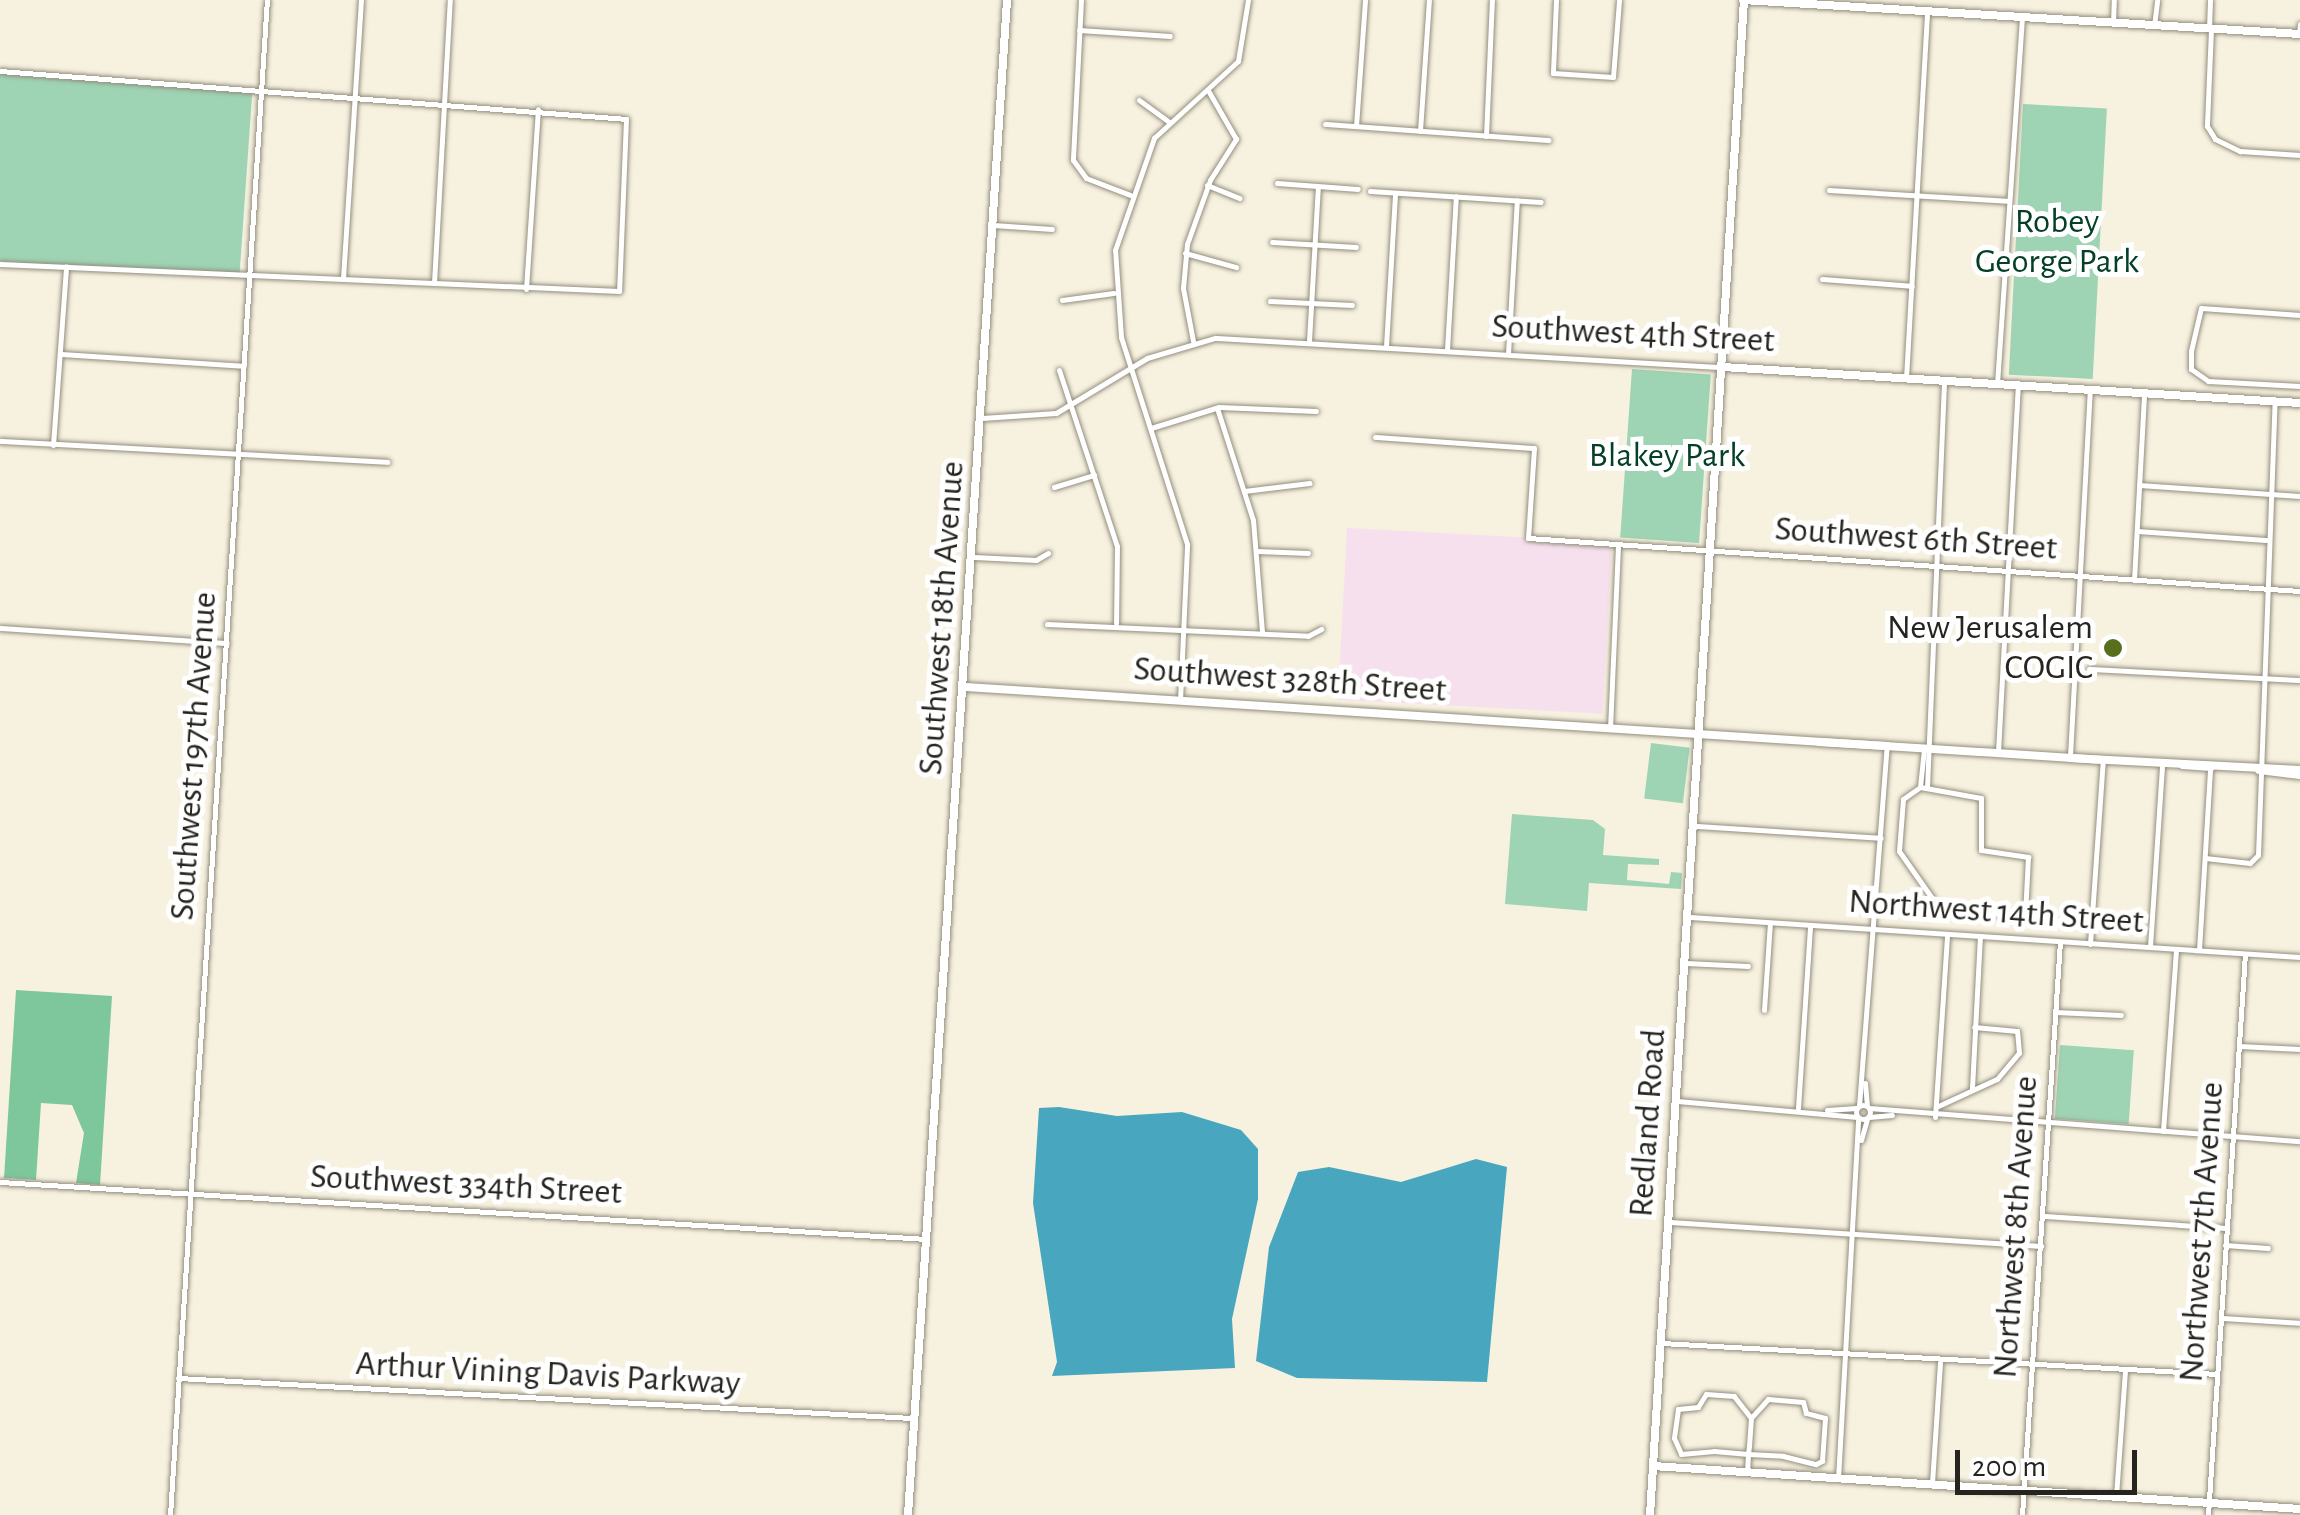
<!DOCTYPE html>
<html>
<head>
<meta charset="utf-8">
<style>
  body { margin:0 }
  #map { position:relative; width:2300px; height:1515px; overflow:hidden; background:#f7f1e0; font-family:"Alegreya Sans",sans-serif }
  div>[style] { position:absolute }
  .education>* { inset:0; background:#f6e0ee; transform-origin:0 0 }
  .green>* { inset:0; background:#9ed4b4; transform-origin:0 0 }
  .forest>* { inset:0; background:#7ec69c }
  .water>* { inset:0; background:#48a7be }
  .roads { filter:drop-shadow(0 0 2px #938e7d) drop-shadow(0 0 2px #938e7d) }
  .street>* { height:5px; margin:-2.5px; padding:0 2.5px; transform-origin:2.5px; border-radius:2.5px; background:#fff }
  .street>.ring { margin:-2.5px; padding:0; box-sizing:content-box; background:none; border:5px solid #fff; border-radius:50% }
  .secondary>* { height:8px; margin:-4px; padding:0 4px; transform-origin:4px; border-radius:4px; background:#fff }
  .dots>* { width:28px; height:28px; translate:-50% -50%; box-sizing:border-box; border:5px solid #fff; border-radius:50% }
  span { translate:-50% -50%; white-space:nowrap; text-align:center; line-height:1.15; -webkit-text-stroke:10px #fff; paint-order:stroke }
  .park-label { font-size:35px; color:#044026 }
  .street-label { font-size:35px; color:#26241e }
  .poi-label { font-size:35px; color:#26241e }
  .right { translate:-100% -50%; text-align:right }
  .scale { position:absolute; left:1955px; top:1450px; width:182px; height:45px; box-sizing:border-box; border:5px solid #26241e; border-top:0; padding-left:12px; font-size:30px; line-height:35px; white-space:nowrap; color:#26241e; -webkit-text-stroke:8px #fff; paint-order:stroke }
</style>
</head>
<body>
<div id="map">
  <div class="education">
    <i style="left:1347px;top:528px;width:265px;height:172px;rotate:3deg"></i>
  </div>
  <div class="green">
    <i style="left:0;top:73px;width:253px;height:188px;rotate:4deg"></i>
    <i style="left:2023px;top:104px;width:84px;height:271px;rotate:3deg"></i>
    <i style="left:1632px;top:369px;width:79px;height:169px;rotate:4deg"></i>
    <i style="left:1651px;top:743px;width:39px;height:56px;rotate:7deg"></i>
    <i style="clip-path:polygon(1512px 814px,1593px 820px,1605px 829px,1603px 855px,1659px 859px,1659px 865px,1628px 864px,1627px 880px,1669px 884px,1671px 872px,1682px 873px,1681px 889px,1589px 883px,1587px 911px,1505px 904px)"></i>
    <i style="left:2060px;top:1045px;width:74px;height:74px;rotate:4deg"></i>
  </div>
  <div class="forest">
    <i style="clip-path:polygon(16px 990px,112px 996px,100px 1185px,76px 1183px,84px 1133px,72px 1105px,41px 1103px,36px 1180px,4px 1178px)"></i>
  </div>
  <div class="water">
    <i style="clip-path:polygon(1059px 1107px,1117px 1116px,1182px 1112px,1241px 1130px,1258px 1149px,1258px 1199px,1232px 1319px,1235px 1368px,1052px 1376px,1057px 1362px,1033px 1203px,1039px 1108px)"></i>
    <i style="clip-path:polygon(1476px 1159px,1507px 1167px,1487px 1382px,1297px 1378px,1256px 1361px,1269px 1247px,1298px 1172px,1329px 1167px,1401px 1182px)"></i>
  </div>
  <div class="roads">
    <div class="street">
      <i style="left:1081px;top:0;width:160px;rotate:92.9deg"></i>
      <i style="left:1073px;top:160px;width:22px;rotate:54deg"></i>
      <i style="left:1086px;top:178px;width:47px;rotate:21.1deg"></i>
      <i style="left:1556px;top:0;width:73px;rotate:92.4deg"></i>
      <i style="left:1553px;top:73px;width:60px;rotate:3.8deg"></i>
      <i style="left:1613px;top:77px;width:77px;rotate:-85.5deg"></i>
      <i style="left:2113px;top:23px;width:23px;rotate:-88deg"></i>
      <i style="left:2154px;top:26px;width:26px;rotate:-83deg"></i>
      <i style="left:2209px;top:29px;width:29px;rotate:-88deg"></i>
      <i style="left:2211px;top:29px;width:97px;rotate:92.4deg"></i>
      <i style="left:2207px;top:126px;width:15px;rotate:58deg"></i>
      <i style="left:2215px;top:139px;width:28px;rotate:26deg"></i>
      <i style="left:2240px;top:151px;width:60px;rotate:3.8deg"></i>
      <i style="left:1079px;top:30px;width:91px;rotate:3.8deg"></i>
      <i style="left:2299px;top:34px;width:10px;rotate:-84deg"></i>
      <i style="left:0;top:71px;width:628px;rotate:4.38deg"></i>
      <i style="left:626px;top:119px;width:172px;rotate:92.3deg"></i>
      <i style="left:619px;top:291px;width:185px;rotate:-177.5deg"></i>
      <i style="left:1139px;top:100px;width:36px;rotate:36deg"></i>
      <i style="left:1325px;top:124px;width:224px;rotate:4.1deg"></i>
      <i style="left:1356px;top:126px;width:126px;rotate:-85.9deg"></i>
      <i style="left:1420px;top:131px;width:131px;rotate:-86.1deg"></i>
      <i style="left:1486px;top:136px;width:136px;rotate:-87.5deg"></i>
      <i style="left:1277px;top:183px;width:81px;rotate:4.2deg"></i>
      <i style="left:1207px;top:185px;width:35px;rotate:22deg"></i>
      <i style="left:1829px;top:190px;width:178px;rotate:3.5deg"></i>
      <i style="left:1370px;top:191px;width:171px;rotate:3.7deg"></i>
      <i style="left:993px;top:225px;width:59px;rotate:3.9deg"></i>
      <i style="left:1272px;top:242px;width:84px;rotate:3.4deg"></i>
      <i style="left:1185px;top:253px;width:53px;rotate:15.4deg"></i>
      <i style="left:0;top:264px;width:434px;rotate:2.5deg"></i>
      <i style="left:434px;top:283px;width:283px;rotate:-86.8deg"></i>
      <i style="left:343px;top:278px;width:279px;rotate:-86.3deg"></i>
      <i style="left:1822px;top:279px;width:90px;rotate:4.4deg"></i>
      <i style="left:526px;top:289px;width:180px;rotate:-86.2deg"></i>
      <i style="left:1062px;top:300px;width:52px;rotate:-7.7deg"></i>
      <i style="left:1270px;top:301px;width:82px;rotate:2.8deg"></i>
      <i style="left:2300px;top:315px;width:99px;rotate:-176deg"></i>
      <i style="left:2201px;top:308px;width:44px;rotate:103.1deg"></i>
      <i style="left:2191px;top:351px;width:18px;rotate:90deg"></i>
      <i style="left:2191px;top:369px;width:21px;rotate:35deg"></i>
      <i style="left:2208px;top:381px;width:92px;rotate:3.1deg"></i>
      <i style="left:1193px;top:341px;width:54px;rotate:-100.7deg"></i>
      <i style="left:1183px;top:288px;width:44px;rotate:-84.8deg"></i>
      <i style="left:1187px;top:244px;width:68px;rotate:-70.2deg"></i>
      <i style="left:1210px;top:180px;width:49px;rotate:-57.6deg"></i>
      <i style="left:1236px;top:139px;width:54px;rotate:-119.9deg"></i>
      <i style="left:1309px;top:341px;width:154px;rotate:-86.7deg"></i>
      <i style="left:1386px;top:346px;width:153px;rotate:-86.6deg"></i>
      <i style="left:1447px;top:350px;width:154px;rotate:-86.7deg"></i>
      <i style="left:60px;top:354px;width:184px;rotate:3.7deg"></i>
      <i style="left:1508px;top:354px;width:154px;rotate:-86.7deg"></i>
      <i style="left:1059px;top:370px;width:185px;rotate:71.8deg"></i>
      <i style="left:1117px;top:546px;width:77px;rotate:90.7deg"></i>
      <i style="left:1906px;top:378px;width:368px;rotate:-86.7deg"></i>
      <i style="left:1997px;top:384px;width:367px;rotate:-86.1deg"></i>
      <i style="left:1217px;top:408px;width:118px;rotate:72.2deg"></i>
      <i style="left:1253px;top:520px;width:113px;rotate:85.4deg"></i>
      <i style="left:982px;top:418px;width:74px;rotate:-3.9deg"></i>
      <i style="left:1056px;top:413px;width:106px;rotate:-31.1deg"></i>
      <i style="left:1147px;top:358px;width:71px;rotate:-16.4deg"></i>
      <i style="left:1215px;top:338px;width:506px;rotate:3.29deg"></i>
      <i style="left:1151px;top:428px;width:71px;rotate:-17.2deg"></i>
      <i style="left:1219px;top:407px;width:97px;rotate:2.4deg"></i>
      <i style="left:1375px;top:437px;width:159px;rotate:4deg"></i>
      <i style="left:1534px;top:448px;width:90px;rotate:93.8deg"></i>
      <i style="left:1528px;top:538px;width:774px;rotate:3.93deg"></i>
      <i style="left:0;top:441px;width:388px;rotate:3.1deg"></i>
      <i style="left:53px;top:445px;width:179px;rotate:-85.8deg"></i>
      <i style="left:2139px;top:485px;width:161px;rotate:3.9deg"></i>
      <i style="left:1054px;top:487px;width:42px;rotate:-16.7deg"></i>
      <i style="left:1244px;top:491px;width:66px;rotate:-6.9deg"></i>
      <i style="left:2137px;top:531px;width:129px;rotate:4deg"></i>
      <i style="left:1257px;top:551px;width:51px;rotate:2.2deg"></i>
      <i style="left:974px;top:557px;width:62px;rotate:2.8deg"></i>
      <i style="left:1036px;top:560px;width:14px;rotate:-30deg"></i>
      <i style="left:2134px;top:580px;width:187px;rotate:-86.9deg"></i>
      <i style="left:1047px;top:624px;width:261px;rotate:2.6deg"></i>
      <i style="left:1308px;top:636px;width:15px;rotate:-28deg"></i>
      <i style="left:0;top:628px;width:227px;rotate:3.8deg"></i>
      <i style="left:2089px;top:669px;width:211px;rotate:3deg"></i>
      <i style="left:1180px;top:701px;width:157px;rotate:-87.4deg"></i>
      <i style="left:1187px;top:544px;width:217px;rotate:-107.7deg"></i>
      <i style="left:1121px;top:337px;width:87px;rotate:-93.9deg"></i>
      <i style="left:1115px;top:250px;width:119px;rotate:-70.8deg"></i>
      <i style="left:1154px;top:138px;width:114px;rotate:-42.5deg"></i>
      <i style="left:1238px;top:61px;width:62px;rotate:-80.7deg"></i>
      <i style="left:1610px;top:729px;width:185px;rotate:-87.5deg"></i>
      <i style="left:1998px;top:752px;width:367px;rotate:-86.9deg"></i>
      <i style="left:2070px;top:756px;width:367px;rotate:-86.9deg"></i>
      <i style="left:1920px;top:787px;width:62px;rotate:10.2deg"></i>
      <i style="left:1981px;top:798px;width:52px;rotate:90deg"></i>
      <i style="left:1981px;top:850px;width:48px;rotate:8.5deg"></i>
      <i style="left:2028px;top:857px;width:58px;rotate:93deg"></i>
      <i style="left:2025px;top:915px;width:84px;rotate:-177.3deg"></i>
      <i style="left:1941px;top:911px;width:73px;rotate:-125deg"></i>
      <i style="left:1899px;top:851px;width:52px;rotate:-85.6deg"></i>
      <i style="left:1903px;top:799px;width:21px;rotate:-35deg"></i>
      <i style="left:1920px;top:787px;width:36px;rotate:-84deg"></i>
      <i style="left:1927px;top:788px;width:407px;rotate:-87.6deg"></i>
      <i style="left:1696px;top:826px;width:185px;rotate:3.7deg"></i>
      <i style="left:2205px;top:858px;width:45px;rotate:6.3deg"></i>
      <i style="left:2250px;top:863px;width:11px;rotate:-45deg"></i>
      <i style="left:2258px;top:855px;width:453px;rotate:-87.9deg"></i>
      <i style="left:1690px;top:917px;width:611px;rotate:3.75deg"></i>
      <i style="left:2090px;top:944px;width:184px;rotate:-86deg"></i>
      <i style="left:2150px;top:947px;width:183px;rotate:-86.2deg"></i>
      <i style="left:2199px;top:950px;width:181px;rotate:-86.5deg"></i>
      <i style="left:1686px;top:963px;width:62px;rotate:2.8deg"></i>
      <i style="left:1764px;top:1010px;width:87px;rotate:-86.1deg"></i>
      <i style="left:2055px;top:1012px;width:66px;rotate:2.6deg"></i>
      <i style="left:2239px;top:1046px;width:61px;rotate:2.8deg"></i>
      <i style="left:1865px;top:1083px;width:23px;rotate:85deg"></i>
      <i style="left:1972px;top:1088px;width:151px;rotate:-87deg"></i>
      <i style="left:1677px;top:1101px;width:181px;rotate:5.1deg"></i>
      <i class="ring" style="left:1856px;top:1105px;width:9px;height:9px"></i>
      <i style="left:1859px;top:1106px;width:361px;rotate:-85.6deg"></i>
      <i style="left:1936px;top:1107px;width:67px;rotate:-24.7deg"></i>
      <i style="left:1997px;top:1079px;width:34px;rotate:-50deg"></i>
      <i style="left:2019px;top:1053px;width:22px;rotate:-95deg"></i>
      <i style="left:2017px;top:1031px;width:43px;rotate:-174.7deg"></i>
      <i style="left:1798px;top:1108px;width:182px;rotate:-86.2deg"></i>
      <i style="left:1869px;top:1108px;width:432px;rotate:4.4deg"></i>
      <i style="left:1827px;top:1110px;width:29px;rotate:-4deg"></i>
      <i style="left:1869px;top:1117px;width:23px;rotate:-5deg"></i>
      <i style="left:1935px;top:1117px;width:182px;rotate:-86.2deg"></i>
      <i style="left:2163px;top:1131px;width:181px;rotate:-85.9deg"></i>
      <i style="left:1861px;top:1140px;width:22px;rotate:-74deg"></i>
      <i style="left:0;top:1182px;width:928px;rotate:3.52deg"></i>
      <i style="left:2045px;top:1216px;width:181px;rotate:3.8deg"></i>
      <i style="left:1670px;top:1222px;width:372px;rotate:3.7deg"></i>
      <i style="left:2225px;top:1245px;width:43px;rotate:4deg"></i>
      <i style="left:2221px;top:1318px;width:79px;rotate:3.6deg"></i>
      <i style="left:1661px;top:1343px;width:557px;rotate:3.19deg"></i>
      <i style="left:178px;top:1378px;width:736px;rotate:3.12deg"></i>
      <i style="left:1747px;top:1473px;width:19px;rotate:-87deg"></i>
      <i style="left:1748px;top:1454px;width:8px;rotate:-83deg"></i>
      <i style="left:1749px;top:1446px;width:28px;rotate:-86deg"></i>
      <i style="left:1751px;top:1418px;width:28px;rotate:-128deg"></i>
      <i style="left:1734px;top:1396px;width:28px;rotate:-176deg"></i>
      <i style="left:1706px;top:1394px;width:15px;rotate:122deg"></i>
      <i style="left:1698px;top:1407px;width:20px;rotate:174deg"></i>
      <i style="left:1678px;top:1409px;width:29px;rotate:98deg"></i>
      <i style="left:1674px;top:1438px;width:17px;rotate:66deg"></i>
      <i style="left:1681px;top:1454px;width:33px;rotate:-5deg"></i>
      <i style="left:1714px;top:1451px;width:34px;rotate:5deg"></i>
      <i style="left:1748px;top:1454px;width:35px;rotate:3deg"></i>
      <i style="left:1783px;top:1456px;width:34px;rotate:14deg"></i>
      <i style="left:1816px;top:1464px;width:7px;rotate:-27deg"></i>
      <i style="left:1822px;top:1461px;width:43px;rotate:-86deg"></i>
      <i style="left:1825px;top:1418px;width:20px;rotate:-165deg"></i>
      <i style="left:1806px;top:1413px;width:11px;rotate:-105deg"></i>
      <i style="left:1803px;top:1402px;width:35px;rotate:-175deg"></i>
      <i style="left:1768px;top:1399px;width:25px;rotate:132deg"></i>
      <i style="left:1838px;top:1479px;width:362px;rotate:-86.8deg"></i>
      <i style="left:1932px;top:1483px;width:121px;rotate:-86.2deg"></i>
      <i style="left:2116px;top:1496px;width:127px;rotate:-85.9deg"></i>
      <i style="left:170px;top:1515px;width:1518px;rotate:-86.34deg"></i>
      <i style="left:2022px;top:1515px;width:574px;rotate:-86.21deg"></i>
      <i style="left:2208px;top:1515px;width:562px;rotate:-86.23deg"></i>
    </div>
    <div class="secondary">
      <i style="left:1743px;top:0;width:558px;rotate:3.49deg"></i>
      <i style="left:1723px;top:367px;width:578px;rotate:3.57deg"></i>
      <i style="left:966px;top:687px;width:1139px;rotate:3.67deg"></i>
      <i style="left:1819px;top:742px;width:68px;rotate:3.4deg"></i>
      <i style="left:2070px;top:758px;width:230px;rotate:3deg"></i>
      <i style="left:2183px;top:765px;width:28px;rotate:4deg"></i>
      <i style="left:2259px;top:770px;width:41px;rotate:7deg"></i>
      <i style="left:1653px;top:1466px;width:648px;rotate:3.8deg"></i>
      <i style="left:908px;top:1515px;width:1518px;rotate:-86.26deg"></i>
      <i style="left:1650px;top:1515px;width:1518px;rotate:-86.45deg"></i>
    </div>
  </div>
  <div class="dots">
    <i style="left:2113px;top:648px;background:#596f1e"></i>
  </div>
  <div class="park-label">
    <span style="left:2057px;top:242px">Robey<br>George Park</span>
    <span style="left:1667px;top:456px">Blakey Park</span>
  </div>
  <div class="street-label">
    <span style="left:1633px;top:334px;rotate:3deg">Southwest 4th Street</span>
    <span style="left:1916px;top:539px;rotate:4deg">Southwest 6th Street</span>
    <span style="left:942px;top:618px;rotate:-86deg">Southwest 18th Avenue</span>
    <span style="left:1290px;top:680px;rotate:4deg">Southwest 328th Street</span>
    <span style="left:194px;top:756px;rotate:-86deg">Southwest 197th Avenue</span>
    <span style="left:1996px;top:912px;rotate:4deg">Northwest 14th Street</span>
    <span style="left:1648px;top:1123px;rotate:-86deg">Redland Road</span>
    <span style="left:466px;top:1185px;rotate:3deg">Southwest 334th Street</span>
    <span style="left:2016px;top:1227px;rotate:-86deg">Northwest 8th Avenue</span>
    <span style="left:2202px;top:1232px;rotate:-86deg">Northwest 7th Avenue</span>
    <span style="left:548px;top:1374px;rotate:3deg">Arthur Vining Davis Parkway</span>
  </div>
  <div class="poi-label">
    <span class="right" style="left:2093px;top:648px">New Jerusalem<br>COGIC</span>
  </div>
  <div class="scale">200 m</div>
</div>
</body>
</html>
